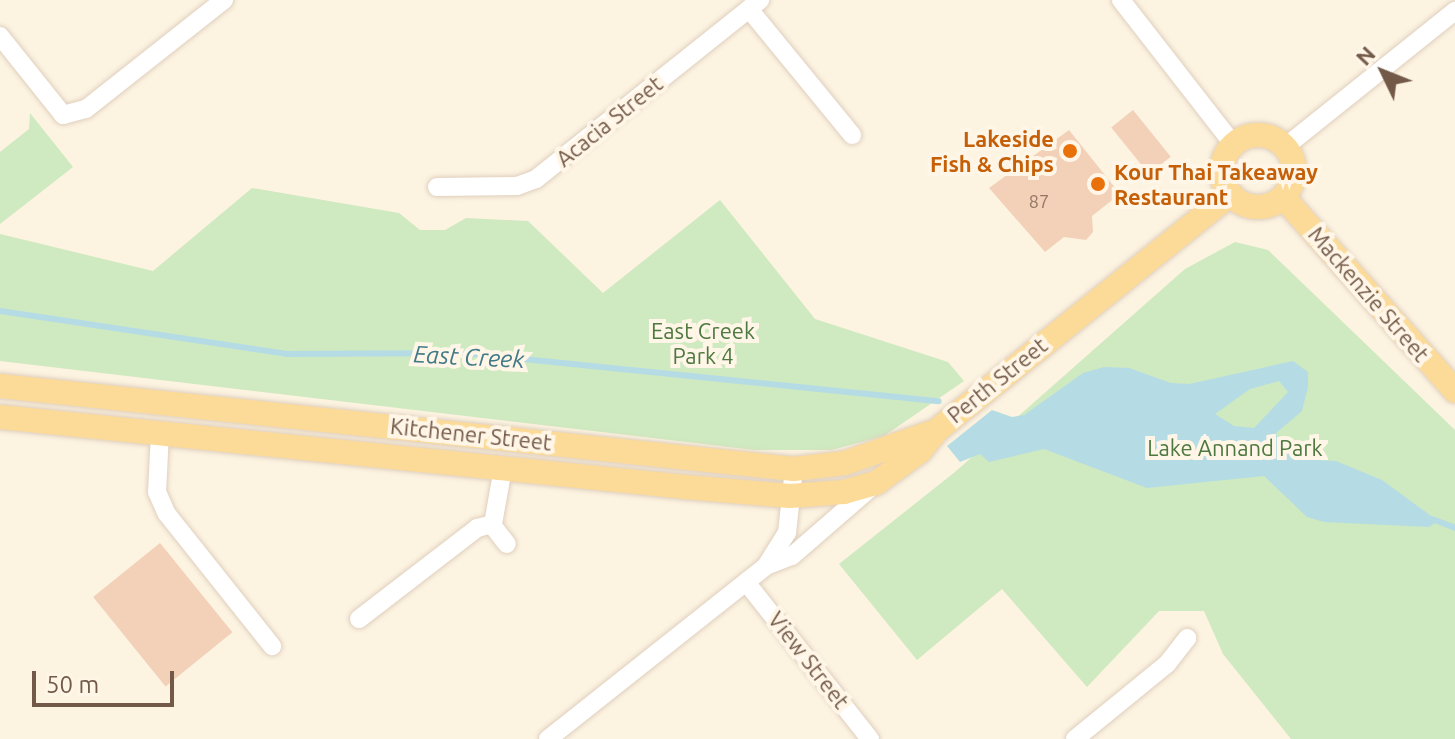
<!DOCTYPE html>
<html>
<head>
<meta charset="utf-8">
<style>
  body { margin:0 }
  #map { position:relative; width:1455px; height:739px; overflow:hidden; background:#fcf3e1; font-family:Ubuntu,sans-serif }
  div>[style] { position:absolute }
  .green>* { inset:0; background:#cfe9c0 }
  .water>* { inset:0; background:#b5dce5 }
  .stream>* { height:6px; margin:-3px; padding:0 3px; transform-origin:3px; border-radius:3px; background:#b5dce5 }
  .building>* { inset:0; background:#f2d1b8; transform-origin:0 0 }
  .roads { filter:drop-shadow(0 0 2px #e0cfbd) drop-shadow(0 0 2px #e0cfbd) }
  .minor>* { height:18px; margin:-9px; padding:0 9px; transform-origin:9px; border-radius:9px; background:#fff }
  .major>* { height:24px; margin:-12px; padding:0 12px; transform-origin:12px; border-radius:12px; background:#fcdb98 }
  .major>.ring { margin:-12px; padding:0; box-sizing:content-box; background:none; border:24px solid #fcdb98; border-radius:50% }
  .dots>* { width:22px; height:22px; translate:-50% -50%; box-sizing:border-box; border:4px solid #fff6e7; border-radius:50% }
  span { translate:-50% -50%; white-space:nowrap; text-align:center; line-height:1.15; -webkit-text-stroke:8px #fff6e7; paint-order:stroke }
  .number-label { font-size:18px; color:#937764 }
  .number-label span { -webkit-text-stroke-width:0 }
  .street-label { font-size:22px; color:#735948 }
  .food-label { font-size:22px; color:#c56008; font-weight:700 }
  .right { translate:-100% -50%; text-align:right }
  .left { translate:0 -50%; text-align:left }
  .park-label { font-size:22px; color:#4e7940 }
  .water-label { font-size:24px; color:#417987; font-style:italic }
  .north { position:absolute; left:1343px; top:32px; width:80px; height:80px; -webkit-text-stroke:6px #fff6e7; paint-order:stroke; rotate:313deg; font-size:22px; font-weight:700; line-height:32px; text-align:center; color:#735948 }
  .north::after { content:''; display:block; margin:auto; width:28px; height:36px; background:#735948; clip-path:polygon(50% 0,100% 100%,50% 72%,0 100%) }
  .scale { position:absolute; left:32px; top:671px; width:142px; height:36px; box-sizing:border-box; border:4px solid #735948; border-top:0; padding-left:10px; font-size:24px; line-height:28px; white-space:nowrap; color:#735948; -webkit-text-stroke:6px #fff6e7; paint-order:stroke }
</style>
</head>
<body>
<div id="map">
  <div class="green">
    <i style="clip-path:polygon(30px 113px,73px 167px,0 224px,0 152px,29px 129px)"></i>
    <i style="clip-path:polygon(252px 188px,399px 213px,420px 230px,445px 230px,466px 218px,528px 221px,603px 293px,720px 200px,815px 319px,948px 362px,964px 381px,884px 436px,832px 450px,754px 450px,0 361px,0 234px,153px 271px)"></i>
    <i style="clip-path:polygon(1235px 242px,1268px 250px,1455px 430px,1455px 739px,1291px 739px,1223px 654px,1204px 611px,1159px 611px,1087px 687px,1002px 589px,917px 660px,839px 564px,955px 472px,1185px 269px)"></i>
  </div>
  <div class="water">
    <i style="clip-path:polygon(evenodd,1293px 361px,1308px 372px,1308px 387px,1302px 411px,1276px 433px,1281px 449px,1298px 459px,1336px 461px,1382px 480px,1438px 521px,1429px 527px,1324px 522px,1307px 517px,1264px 476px,1147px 488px,1044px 449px,989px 462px,980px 454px,960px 462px,947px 446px,992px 410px,1012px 417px,1024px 415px,1083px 373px,1104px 367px,1129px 368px,1171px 383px,1189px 384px,1293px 361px,1279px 381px,1288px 392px,1254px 428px,1234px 426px,1215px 414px,1250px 389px,1279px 381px)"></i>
  </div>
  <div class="stream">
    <i style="left:0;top:311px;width:290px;rotate:8.5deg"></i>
    <i style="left:287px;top:354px;width:177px;rotate:-0.3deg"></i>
    <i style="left:464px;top:353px;width:477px;rotate:5.8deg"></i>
    <i style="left:1432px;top:519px;width:25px;rotate:21deg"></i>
  </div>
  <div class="building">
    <i style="left:1133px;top:110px;width:60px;height:28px;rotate:51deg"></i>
    <i style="clip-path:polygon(1069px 130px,1120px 194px,1092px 216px,1093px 232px,1086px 240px,1064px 237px,1045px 252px,989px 188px)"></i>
    <i style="left:160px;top:543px;width:115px;height:86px;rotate:51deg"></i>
  </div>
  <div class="roads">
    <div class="minor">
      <i style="left:1121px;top:0;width:184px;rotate:52.1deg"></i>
      <i style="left:749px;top:9px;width:163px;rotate:50.7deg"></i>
      <i style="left:0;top:36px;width:101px;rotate:51.4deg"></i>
      <i style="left:63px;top:115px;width:24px;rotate:-15deg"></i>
      <i style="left:86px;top:109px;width:176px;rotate:-38.3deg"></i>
      <i style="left:1285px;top:147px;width:218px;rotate:-38.7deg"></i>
      <i style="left:437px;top:187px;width:80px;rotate:-0.7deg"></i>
      <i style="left:517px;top:186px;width:20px;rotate:-20deg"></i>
      <i style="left:536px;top:179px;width:287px;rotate:-38.6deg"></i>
      <i style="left:160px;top:433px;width:59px;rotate:92.9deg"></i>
      <i style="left:157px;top:492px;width:24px;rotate:66deg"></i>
      <i style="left:167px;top:514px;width:169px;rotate:51.5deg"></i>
      <i style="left:492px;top:525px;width:24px;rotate:52deg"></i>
      <i style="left:768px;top:565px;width:26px;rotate:-21deg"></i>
      <i style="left:792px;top:556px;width:111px;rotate:-41deg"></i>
      <i style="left:746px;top:582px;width:200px;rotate:51.7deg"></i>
      <i style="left:359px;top:619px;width:149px;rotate:-37.6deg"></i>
      <i style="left:477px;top:528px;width:16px;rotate:-14deg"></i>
      <i style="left:493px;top:524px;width:57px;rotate:-79.9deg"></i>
      <i style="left:548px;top:739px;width:278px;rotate:-38.4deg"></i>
      <i style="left:766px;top:566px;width:39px;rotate:-58deg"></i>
      <i style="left:787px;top:533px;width:64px;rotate:-83.8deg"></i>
      <i style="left:1075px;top:739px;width:119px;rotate:-39.2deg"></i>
      <i style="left:1167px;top:664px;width:33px;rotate:-52deg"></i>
    </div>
    <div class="major">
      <i class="ring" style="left:1222px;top:135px;width:48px;height:48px"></i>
      <i style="left:1283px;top:197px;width:259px;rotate:48.4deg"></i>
      <i style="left:0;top:386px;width:798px;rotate:5.97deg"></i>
      <i style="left:794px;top:469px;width:51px;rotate:-6.7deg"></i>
      <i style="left:845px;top:463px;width:90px;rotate:-19.4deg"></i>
      <i style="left:0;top:417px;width:689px;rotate:5.83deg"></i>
      <i style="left:685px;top:487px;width:105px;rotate:4.9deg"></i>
      <i style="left:790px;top:496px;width:54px;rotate:-4.2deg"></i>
      <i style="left:844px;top:492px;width:33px;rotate:-16deg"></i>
      <i style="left:876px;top:483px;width:54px;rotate:-36deg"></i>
      <i style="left:920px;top:451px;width:26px;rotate:-51deg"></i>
      <i style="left:936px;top:431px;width:378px;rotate:-38.8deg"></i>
    </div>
  </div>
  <div class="dots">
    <i style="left:1070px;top:151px;background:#e8710a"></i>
    <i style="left:1098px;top:184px;background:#e8710a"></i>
  </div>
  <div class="number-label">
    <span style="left:1039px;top:201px">87</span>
  </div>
  <div class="street-label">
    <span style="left:609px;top:121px;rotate:-39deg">Acacia Street</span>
    <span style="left:1369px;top:294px;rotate:49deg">Mackenzie Street</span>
    <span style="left:997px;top:380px;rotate:-39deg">Perth Street</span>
    <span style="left:471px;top:434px;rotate:6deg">Kitchener Street</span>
    <span style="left:809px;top:660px;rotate:52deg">View Street</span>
  </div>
  <div class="food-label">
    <span class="right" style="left:1054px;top:151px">Lakeside<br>Fish &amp; Chips</span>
    <span class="left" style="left:1114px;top:184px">Kour Thai Takeaway<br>Restaurant</span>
  </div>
  <div class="park-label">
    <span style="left:703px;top:343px">East Creek<br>Park 4</span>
    <span style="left:1235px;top:448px">Lake Annand Park</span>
  </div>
  <div class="water-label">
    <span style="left:469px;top:357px;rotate:3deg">East Creek</span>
  </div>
  <div class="north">N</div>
  <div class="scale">50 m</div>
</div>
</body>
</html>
